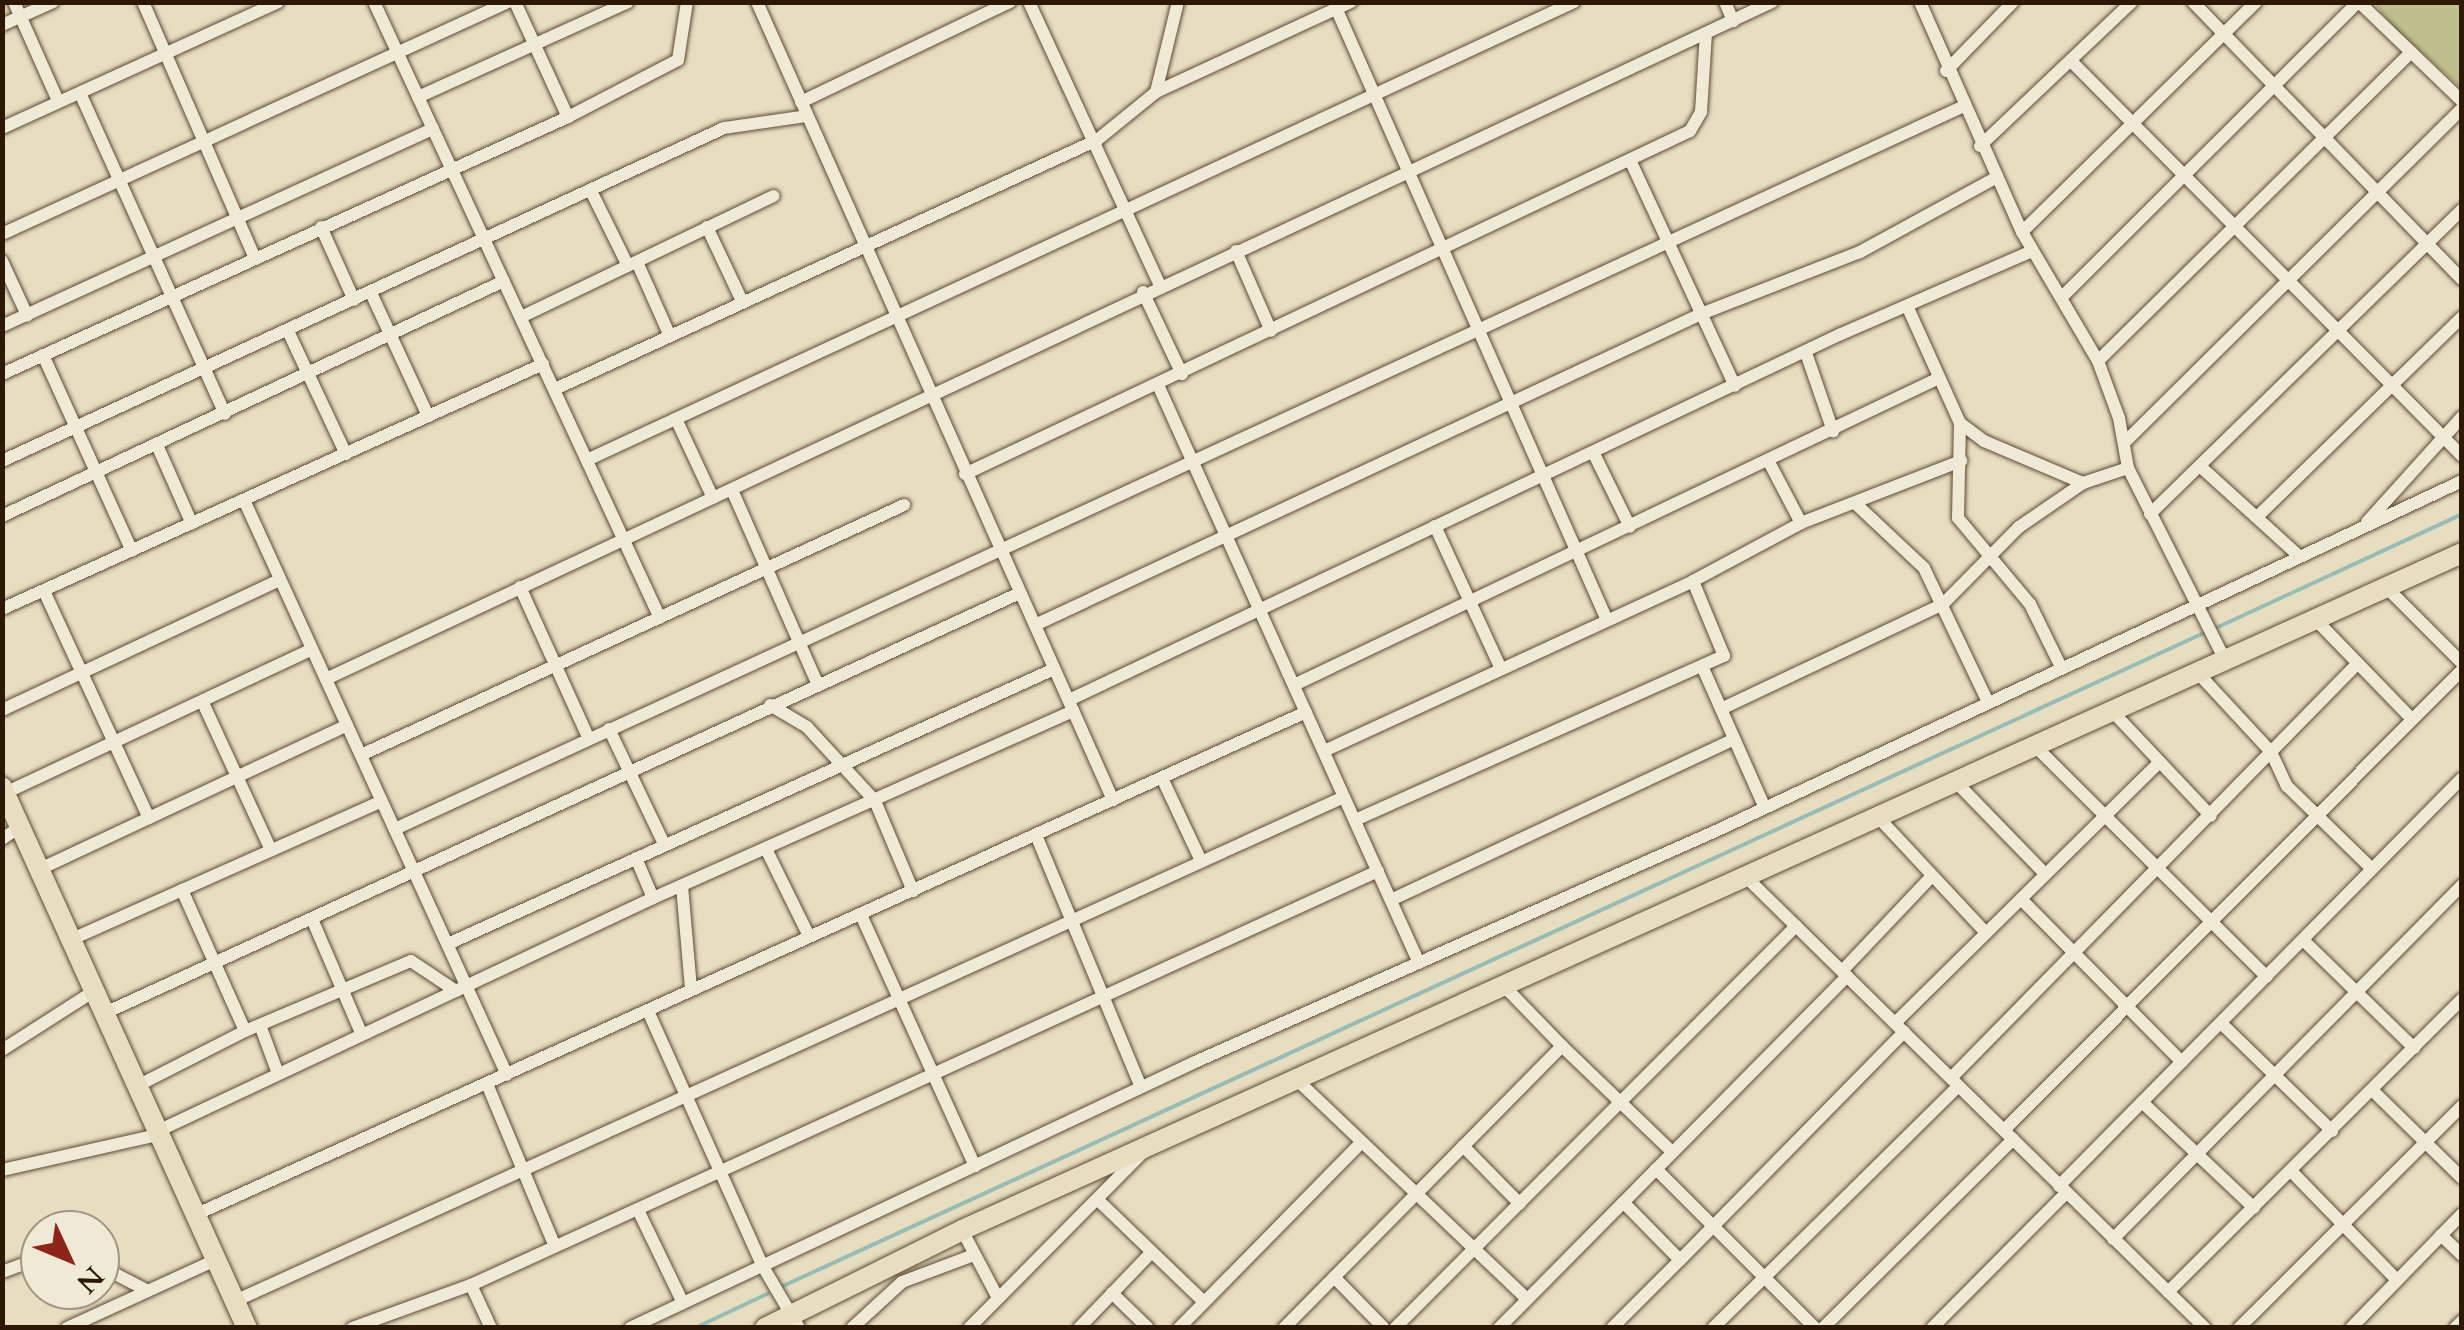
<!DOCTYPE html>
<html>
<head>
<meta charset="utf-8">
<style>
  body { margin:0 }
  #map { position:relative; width:2464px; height:1330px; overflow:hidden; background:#e7dec0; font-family:Cardo,serif }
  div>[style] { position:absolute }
  .green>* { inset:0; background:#bdbf8d }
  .stream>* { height:4px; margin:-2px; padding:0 2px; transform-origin:2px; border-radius:2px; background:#97bcb5 }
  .roads { filter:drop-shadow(0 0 2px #5c4a34) drop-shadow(0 0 2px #5c4a34) }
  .street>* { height:12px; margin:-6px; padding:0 6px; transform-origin:6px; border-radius:6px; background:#efead6 }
  .primary>* { height:20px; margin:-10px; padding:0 10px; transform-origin:10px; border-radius:10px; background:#e7dec0 }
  span { translate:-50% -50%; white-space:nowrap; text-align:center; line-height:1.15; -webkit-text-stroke:10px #efead6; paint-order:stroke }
  .frame { position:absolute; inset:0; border:5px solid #2d1805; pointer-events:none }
  .north { position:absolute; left:20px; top:1210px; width:100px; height:100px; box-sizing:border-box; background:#efead6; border:2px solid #a19682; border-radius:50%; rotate:134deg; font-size:28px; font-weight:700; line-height:40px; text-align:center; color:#2d1805 }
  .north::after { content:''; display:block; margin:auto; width:35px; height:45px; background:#8f2418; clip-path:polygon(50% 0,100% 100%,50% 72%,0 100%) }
</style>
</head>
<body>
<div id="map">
  <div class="green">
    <i style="clip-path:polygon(2374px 3px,2461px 3px,2461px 88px,2393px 26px)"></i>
  </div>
  <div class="stream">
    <i style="left:2218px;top:627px;width:269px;rotate:-24.8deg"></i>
    <i style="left:783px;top:1286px;width:1562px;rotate:-24.68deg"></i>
    <i style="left:695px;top:1328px;width:80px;rotate:-25.3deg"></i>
  </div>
  <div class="roads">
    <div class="street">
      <i style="left:14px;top:2px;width:108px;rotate:66deg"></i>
      <i style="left:143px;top:2px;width:277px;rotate:66.4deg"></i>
      <i style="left:374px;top:2px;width:679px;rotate:65.1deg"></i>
      <i style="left:515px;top:2px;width:127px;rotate:65.3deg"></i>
      <i style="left:757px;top:2px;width:874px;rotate:65.96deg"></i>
      <i style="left:1029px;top:2px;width:312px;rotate:65.2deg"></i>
      <i style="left:1725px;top:2px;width:21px;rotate:67deg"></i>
      <i style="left:1920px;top:2px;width:252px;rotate:66.1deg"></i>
      <i style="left:2022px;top:232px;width:150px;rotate:59.5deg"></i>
      <i style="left:2098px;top:361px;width:61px;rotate:69.8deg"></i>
      <i style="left:2119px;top:418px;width:51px;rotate:79.8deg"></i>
      <i style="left:2128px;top:468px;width:215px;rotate:63.2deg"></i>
      <i style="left:2193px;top:2px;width:387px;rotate:45.9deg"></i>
      <i style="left:2359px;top:2px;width:143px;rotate:43.9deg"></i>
      <i style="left:1336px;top:8px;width:669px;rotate:66.12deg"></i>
      <i style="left:2px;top:25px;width:56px;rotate:-24.3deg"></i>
      <i style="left:2073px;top:63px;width:553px;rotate:45.29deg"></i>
      <i style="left:1946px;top:71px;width:96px;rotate:-45.8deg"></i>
      <i style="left:1156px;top:92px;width:93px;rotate:-76.3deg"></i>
      <i style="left:80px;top:93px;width:352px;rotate:65.7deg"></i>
      <i style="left:418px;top:97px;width:230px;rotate:-24.3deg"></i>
      <i style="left:801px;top:102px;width:232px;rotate:-25.6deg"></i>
      <i style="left:2px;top:128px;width:303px;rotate:-24.5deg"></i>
      <i style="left:1980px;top:146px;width:209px;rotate:-43.5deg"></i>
      <i style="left:1630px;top:160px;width:249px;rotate:65.1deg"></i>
      <i style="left:592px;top:193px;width:81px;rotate:63.7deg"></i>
      <i style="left:321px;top:227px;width:80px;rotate:65.7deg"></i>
      <i style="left:707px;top:227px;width:82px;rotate:64.7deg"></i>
      <i style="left:2022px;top:232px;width:328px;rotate:-44.5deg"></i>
      <i style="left:2px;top:234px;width:557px;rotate:-24.63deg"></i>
      <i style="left:1236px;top:251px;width:87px;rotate:66.4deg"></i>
      <i style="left:2px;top:261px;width:60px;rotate:65.2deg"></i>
      <i style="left:637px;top:262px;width:81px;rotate:66deg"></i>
      <i style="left:1143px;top:292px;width:91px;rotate:64.6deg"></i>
      <i style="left:371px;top:293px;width:136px;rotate:65.1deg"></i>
      <i style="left:2062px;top:297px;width:418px;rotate:-44.9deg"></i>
      <i style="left:1908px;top:308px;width:126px;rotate:65.7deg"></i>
      <i style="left:1960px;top:423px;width:30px;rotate:37deg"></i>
      <i style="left:1984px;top:441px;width:108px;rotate:23deg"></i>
      <i style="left:2083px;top:483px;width:47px;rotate:-18.4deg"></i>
      <i style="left:521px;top:317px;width:280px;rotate:-25.6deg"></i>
      <i style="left:2px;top:326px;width:474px;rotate:-24.6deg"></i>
      <i style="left:288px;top:331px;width:136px;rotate:64.8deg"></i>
      <i style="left:1806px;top:353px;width:83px;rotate:70.9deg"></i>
      <i style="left:43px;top:355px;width:215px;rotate:65.6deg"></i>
      <i style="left:2098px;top:361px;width:440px;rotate:-44.6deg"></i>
      <i style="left:2px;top:374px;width:622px;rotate:-24.42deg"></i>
      <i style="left:568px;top:117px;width:124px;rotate:-27.4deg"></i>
      <i style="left:678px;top:60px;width:59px;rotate:-81.2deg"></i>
      <i style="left:1158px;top:385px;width:634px;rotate:65.7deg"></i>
      <i style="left:555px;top:389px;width:596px;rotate:-24.67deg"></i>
      <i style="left:1097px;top:140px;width:76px;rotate:-39.1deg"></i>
      <i style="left:1156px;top:92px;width:215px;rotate:-24.8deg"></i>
      <i style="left:676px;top:419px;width:87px;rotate:64.9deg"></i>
      <i style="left:1960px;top:423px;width:95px;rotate:91.2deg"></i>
      <i style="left:1958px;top:518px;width:112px;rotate:50.1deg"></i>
      <i style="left:2030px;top:604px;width:70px;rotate:63.8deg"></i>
      <i style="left:2125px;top:442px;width:474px;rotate:-44.7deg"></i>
      <i style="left:157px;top:445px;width:86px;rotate:66.1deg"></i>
      <i style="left:1594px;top:454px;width:81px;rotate:63.7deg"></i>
      <i style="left:587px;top:460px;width:1088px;rotate:-24.89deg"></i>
      <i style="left:2px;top:461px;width:795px;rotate:-24.76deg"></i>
      <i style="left:724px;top:128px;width:84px;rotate:-8.2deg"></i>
      <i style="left:1769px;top:462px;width:69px;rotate:62.3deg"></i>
      <i style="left:2202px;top:468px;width:130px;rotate:42.2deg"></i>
      <i style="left:965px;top:474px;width:802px;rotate:-25.32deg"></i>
      <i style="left:1690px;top:131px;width:22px;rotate:-60deg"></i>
      <i style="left:1701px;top:112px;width:79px;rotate:-86.4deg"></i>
      <i style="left:732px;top:490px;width:213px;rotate:66.2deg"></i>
      <i style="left:244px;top:500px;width:632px;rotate:65.42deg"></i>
      <i style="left:1857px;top:505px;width:92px;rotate:43.2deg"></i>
      <i style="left:1924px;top:568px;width:148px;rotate:64.5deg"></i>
      <i style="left:2150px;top:514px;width:436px;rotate:-44.3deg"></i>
      <i style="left:2px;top:516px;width:554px;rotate:-25.09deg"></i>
      <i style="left:2257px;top:517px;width:286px;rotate:-44.3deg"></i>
      <i style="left:2367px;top:522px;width:142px;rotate:-47.9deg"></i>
      <i style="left:1435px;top:526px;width:157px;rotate:65.2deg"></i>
      <i style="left:520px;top:587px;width:165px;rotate:65.6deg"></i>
      <i style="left:2386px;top:587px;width:107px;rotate:45deg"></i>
      <i style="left:44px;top:591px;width:250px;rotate:65.2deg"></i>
      <i style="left:2px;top:609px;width:594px;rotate:-24.36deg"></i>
      <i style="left:2315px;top:619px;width:139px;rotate:45.9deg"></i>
      <i style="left:1035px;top:625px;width:735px;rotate:-25.03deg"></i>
      <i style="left:1701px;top:314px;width:171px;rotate:-21.3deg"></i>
      <i style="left:1860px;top:252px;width:154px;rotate:-28.7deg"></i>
      <i style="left:1702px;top:666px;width:155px;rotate:66.1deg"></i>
      <i style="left:2197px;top:672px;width:109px;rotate:47.2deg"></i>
      <i style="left:2271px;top:752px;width:38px;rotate:65deg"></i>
      <i style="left:2287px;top:786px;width:116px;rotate:44.3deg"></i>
      <i style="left:326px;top:679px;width:1597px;rotate:-25.09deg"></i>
      <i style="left:1294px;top:685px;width:714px;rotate:-25.45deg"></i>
      <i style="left:1069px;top:700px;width:854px;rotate:-25.37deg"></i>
      <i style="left:1841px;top:334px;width:208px;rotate:-23.5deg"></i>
      <i style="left:203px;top:703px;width:162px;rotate:65.2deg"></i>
      <i style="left:770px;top:705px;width:43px;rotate:30.7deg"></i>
      <i style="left:807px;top:727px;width:100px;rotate:47.4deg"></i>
      <i style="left:875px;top:801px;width:98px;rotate:67.1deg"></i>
      <i style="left:1721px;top:709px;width:246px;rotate:-25.3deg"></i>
      <i style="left:1943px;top:604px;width:108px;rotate:-45.4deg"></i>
      <i style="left:2019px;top:527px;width:78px;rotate:-34.5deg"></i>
      <i style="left:2px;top:710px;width:307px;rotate:-25.1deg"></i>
      <i style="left:2112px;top:711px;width:144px;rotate:46.7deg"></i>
      <i style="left:609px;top:729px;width:127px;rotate:64.4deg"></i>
      <i style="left:2035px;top:746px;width:327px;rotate:44.9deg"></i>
      <i style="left:1324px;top:751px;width:406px;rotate:-24.7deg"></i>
      <i style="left:1693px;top:581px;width:123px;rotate:-28.2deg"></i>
      <i style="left:1801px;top:523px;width:172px;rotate:-21.2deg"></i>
      <i style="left:361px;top:755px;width:598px;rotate:-24.72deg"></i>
      <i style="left:1162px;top:778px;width:92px;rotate:64.8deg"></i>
      <i style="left:1956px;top:782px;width:128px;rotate:45.9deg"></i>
      <i style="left:5px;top:793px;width:339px;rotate:-25.1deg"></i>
      <i style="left:1877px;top:816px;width:160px;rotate:47deg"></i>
      <i style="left:1355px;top:820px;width:404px;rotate:-24deg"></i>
      <i style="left:1724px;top:656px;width:81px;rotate:-112.5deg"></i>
      <i style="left:395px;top:829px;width:1725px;rotate:-24.74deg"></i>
      <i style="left:1036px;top:835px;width:273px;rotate:67.4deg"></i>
      <i style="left:2px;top:839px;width:23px;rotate:-34deg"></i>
      <i style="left:766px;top:849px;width:97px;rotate:63.7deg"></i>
      <i style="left:636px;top:858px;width:43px;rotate:67deg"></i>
      <i style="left:40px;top:869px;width:339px;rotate:-25.1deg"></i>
      <i style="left:1745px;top:876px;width:645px;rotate:44.5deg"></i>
      <i style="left:682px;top:886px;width:103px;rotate:85deg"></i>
      <i style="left:182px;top:890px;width:154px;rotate:65.9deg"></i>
      <i style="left:2021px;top:899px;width:229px;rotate:45.4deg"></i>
      <i style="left:1391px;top:900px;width:379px;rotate:-25.1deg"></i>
      <i style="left:861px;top:915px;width:276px;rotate:65.6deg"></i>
      <i style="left:312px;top:919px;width:124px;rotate:66.7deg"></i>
      <i style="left:72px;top:939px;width:339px;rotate:-24deg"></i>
      <i style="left:2303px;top:940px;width:155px;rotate:44.2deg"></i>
      <i style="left:450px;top:943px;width:663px;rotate:-24.4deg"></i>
      <i style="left:1842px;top:971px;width:129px;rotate:-46.6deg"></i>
      <i style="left:648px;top:1011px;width:278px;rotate:65.8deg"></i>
      <i style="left:762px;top:1265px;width:73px;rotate:59.6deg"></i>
      <i style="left:105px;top:1013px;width:1007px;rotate:-24.66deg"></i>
      <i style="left:1895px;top:1023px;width:372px;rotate:-44.6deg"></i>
      <i style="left:2221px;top:1023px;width:155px;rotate:44.2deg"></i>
      <i style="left:260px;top:1025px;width:49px;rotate:69.7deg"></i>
      <i style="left:1562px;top:1046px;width:153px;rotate:43.9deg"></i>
      <i style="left:2px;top:1050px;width:112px;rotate:-32.6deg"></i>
      <i style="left:1951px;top:1078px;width:581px;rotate:-45.56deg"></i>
      <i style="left:1296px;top:1079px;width:318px;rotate:43.6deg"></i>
      <i style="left:487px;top:1084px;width:173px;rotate:67.3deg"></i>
      <i style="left:139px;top:1085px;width:119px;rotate:-27deg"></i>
      <i style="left:245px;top:1031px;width:180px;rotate:-22.9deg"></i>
      <i style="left:411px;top:961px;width:54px;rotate:33.7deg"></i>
      <i style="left:2372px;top:1090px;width:126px;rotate:44.4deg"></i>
      <i style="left:2142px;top:1102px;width:154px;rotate:43.4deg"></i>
      <i style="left:160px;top:1130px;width:545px;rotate:-25.2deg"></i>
      <i style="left:653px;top:898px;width:460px;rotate:-24deg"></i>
      <i style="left:2004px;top:1130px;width:649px;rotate:-45.12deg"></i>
      <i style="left:1463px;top:1146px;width:81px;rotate:45.5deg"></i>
      <i style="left:1656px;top:1169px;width:225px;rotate:45deg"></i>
      <i style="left:2px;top:1170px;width:164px;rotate:-12.7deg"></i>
      <i style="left:2291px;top:1171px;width:152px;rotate:45.8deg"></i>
      <i style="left:2059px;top:1186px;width:573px;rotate:-45.35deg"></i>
      <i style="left:1098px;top:1200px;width:147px;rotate:43.9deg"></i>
      <i style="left:638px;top:1210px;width:103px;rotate:64.2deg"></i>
      <i style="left:197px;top:1214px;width:1217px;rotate:-24.35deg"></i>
      <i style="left:962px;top:1230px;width:77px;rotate:62.1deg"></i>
      <i style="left:2441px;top:1235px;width:29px;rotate:44deg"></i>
      <i style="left:2113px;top:1239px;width:497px;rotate:-45.4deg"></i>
      <i style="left:1680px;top:1260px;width:320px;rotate:-45.5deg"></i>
      <i style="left:100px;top:1266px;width:54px;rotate:27.5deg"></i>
      <i style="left:2px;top:1272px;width:40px;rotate:-20.2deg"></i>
      <i style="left:1334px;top:1277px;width:71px;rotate:45.6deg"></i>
      <i style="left:471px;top:1285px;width:47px;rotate:65.1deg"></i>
      <i style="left:2168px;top:1292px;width:415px;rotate:-44.9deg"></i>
      <i style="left:1112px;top:1293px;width:50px;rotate:44.2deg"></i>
      <i style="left:235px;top:1301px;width:1218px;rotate:-24.44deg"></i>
      <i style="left:67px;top:1328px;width:166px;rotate:-24.6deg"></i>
      <i style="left:352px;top:1328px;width:127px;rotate:-19.9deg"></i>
      <i style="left:471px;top:1285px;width:997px;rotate:-24.53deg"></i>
      <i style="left:630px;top:1328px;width:624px;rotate:-25.21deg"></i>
      <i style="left:1195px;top:1062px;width:572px;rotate:-23.92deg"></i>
      <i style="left:1718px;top:830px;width:822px;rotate:-25.13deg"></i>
      <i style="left:852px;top:1328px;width:68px;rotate:-42.6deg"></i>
      <i style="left:902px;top:1282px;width:77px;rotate:-20.6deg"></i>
      <i style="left:969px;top:1328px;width:247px;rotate:-45.3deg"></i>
      <i style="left:1079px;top:1328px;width:105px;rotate:-46.2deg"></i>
      <i style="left:1179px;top:1328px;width:258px;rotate:-45.5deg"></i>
      <i style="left:1284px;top:1328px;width:396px;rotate:-45.4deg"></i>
      <i style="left:1562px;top:1046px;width:83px;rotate:-134deg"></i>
      <i style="left:1395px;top:1328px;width:568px;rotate:-45.07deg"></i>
      <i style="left:1499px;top:1328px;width:495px;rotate:-45.3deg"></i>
      <i style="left:1612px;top:1328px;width:96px;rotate:-45deg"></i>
      <i style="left:1680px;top:1260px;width:81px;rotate:-134.5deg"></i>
      <i style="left:1713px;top:1328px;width:344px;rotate:-44.6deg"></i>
      <i style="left:1823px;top:1328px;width:268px;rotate:-44.8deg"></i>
      <i style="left:1932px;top:1328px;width:190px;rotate:-45.2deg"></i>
      <i style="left:2239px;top:1328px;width:315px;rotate:-44.9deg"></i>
      <i style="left:2351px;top:1328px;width:159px;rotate:-45.8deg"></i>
      <i style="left:2455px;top:1328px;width:10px;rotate:-45deg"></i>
    </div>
    <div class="primary">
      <i style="left:2px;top:787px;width:594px;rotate:65.64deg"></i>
      <i style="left:765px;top:1328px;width:220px;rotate:-26.4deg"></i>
      <i style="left:962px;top:1230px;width:1646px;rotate:-24.29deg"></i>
    </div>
  </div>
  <div class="frame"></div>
  <div class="north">N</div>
</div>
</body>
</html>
